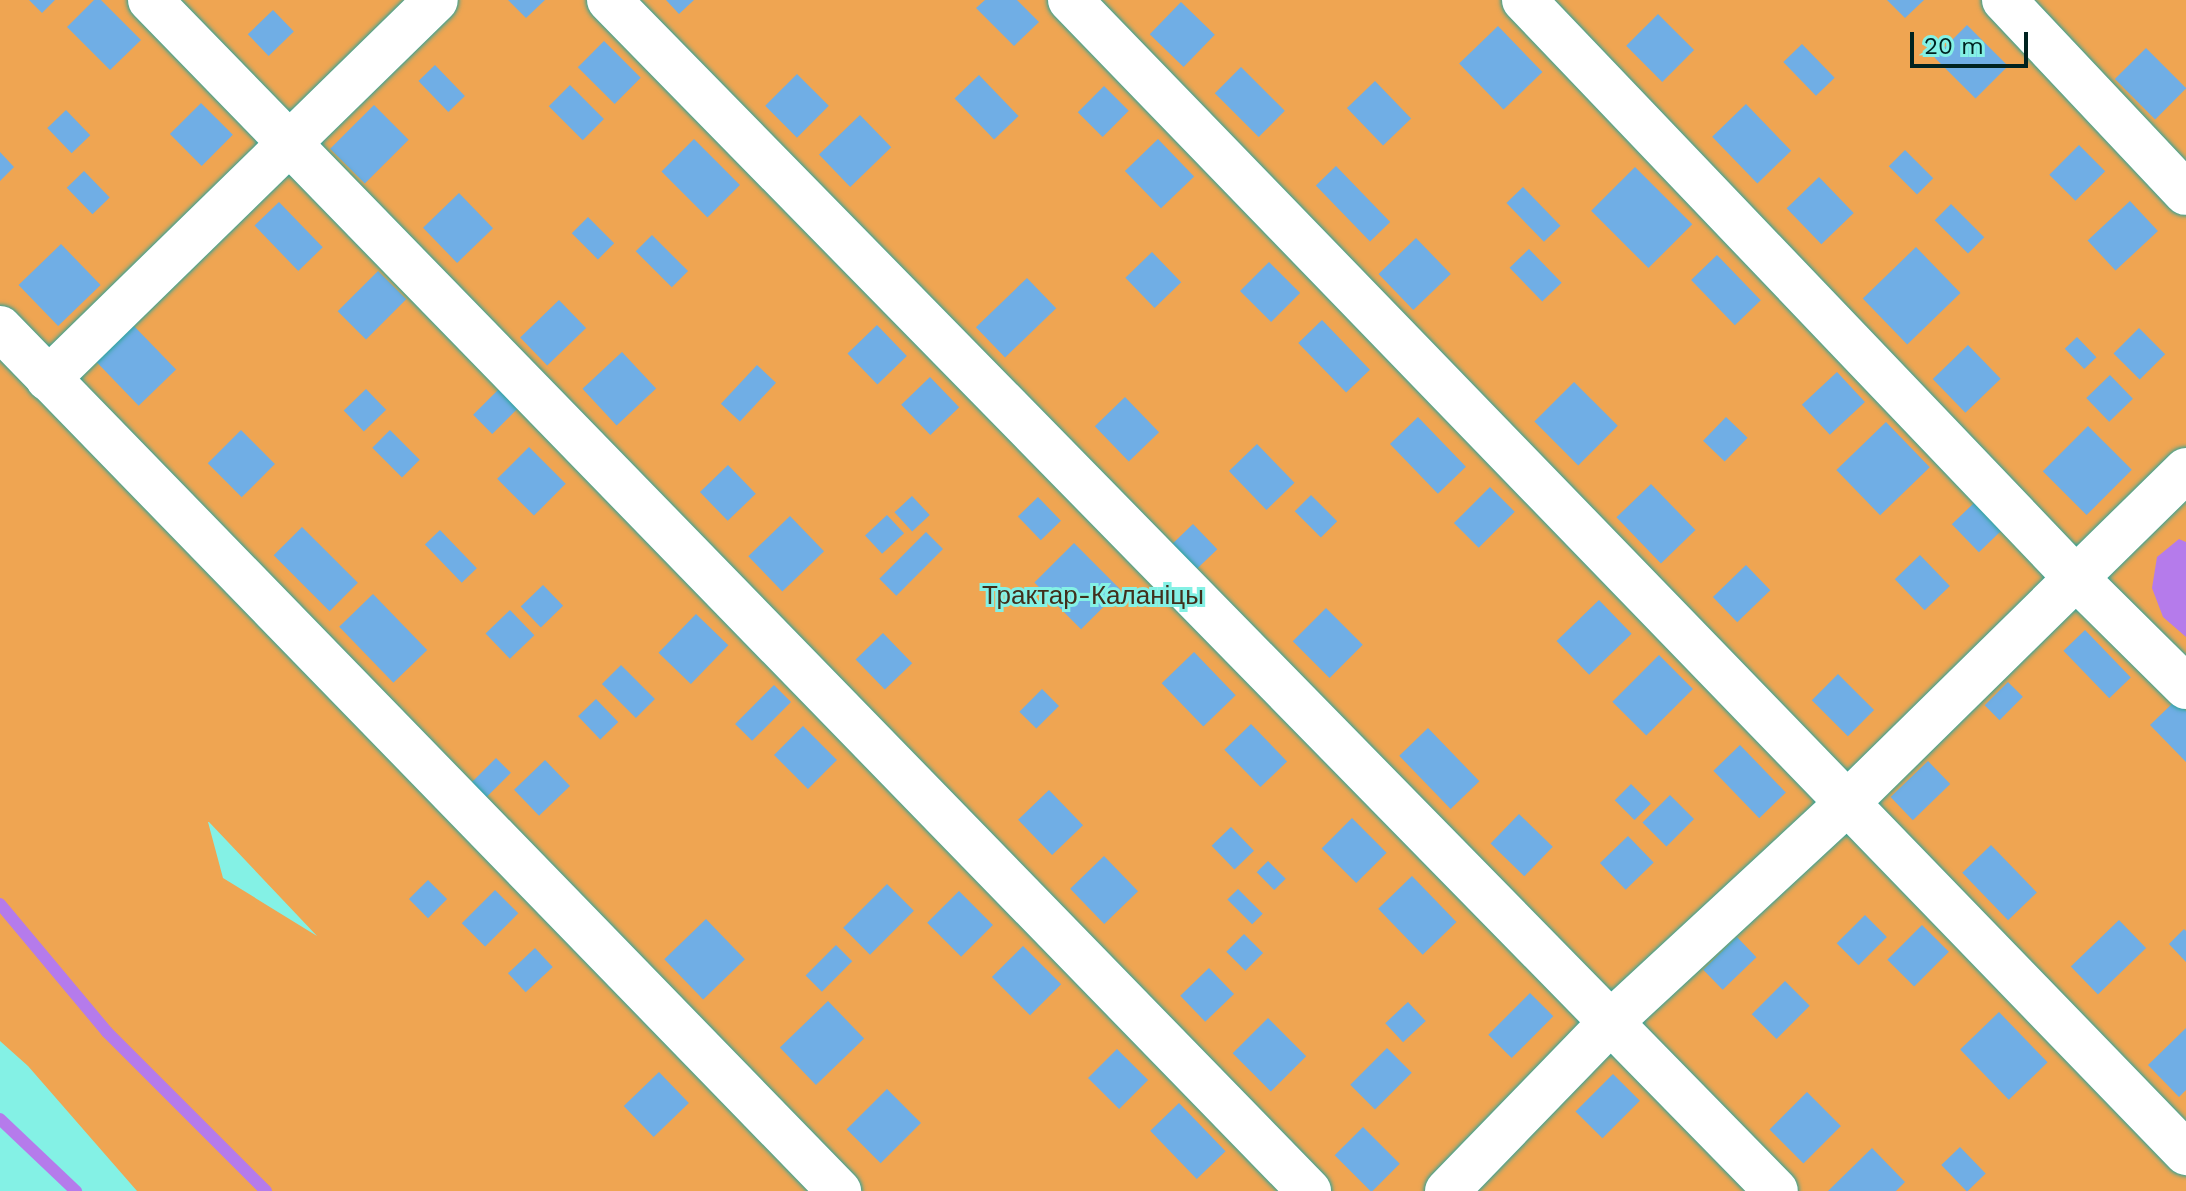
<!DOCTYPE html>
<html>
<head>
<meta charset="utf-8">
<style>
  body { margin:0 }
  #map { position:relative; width:2186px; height:1191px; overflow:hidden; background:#84f1e5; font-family:"Work Sans",sans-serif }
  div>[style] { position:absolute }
  .green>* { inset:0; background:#efa552 }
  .water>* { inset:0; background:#b57beb }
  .stream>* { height:12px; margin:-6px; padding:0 6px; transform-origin:6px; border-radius:6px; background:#b57beb }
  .building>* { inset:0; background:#70aee5; transform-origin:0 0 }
  .roads { filter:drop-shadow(0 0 2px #2ca298) drop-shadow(0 0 2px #2ca298) }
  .minor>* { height:44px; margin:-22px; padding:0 22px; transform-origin:22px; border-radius:22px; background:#fff }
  span { translate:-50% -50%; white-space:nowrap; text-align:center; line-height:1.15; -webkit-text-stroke:6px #84f1e5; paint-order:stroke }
  .park-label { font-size:26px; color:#412f1c }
  .scale { position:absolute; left:1910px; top:32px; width:118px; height:36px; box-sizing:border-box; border:4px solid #002320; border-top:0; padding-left:10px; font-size:24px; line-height:28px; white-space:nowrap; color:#002320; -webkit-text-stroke:6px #84f1e5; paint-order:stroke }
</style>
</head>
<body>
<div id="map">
  <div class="green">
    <i style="clip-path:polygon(evenodd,0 0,2186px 0,2186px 1191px,137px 1191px,28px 1066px,0 1041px,0 0,208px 822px,209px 822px,317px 936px,223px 878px,208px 822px)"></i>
  </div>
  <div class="water">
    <i style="clip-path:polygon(2179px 539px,2186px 542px,2186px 637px,2163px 617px,2152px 588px,2157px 557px)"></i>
  </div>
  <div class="stream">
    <i style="left:0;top:904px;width:167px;rotate:50.1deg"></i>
    <i style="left:107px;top:1032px;width:225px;rotate:45deg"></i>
    <i style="left:0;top:1119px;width:105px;rotate:43.5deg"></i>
  </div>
  <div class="building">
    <i style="clip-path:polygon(29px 0,55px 0,42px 13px)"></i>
    <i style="clip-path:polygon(94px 0,101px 0,141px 40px,110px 70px,67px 27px)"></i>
    <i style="clip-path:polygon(508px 0,545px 0,526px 18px)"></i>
    <i style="clip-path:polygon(666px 0,694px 0,679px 14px)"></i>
    <i style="clip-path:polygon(985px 0,1017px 0,1039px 22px,1014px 46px,976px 8px)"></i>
    <i style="clip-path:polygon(1887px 0,1924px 0,1905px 18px)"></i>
    <i style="left:1181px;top:2px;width:47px;height:45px;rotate:44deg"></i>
    <i style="left:273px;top:10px;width:30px;height:35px;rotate:46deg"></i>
    <i style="left:1658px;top:14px;width:51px;height:45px;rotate:45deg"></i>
    <i style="left:1967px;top:25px;width:58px;height:46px;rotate:45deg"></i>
    <i style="left:1498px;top:26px;width:64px;height:54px;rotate:46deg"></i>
    <i style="left:604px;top:41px;width:52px;height:37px;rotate:45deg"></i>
    <i style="left:1802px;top:44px;width:47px;height:26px;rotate:46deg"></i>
    <i style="left:2146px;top:48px;width:57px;height:44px;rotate:45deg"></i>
    <i style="left:435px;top:65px;width:43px;height:23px;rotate:46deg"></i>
    <i style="left:1241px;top:67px;width:62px;height:37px;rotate:45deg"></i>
    <i style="left:797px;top:74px;width:45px;height:45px;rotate:45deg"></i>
    <i style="left:979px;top:75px;width:57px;height:34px;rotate:46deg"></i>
    <i style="left:1375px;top:81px;width:52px;height:39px;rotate:46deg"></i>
    <i style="left:570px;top:85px;width:48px;height:30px;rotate:45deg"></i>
    <i style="left:1104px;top:86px;width:35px;height:37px;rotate:45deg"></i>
    <i style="left:201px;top:103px;width:45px;height:44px;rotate:45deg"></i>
    <i style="left:1746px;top:104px;width:65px;height:47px;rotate:46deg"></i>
    <i style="left:374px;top:105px;width:49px;height:62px;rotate:45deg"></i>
    <i style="left:66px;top:110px;width:35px;height:26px;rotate:46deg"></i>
    <i style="left:860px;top:115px;width:45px;height:57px;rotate:46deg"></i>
    <i style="left:694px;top:139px;width:65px;height:46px;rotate:45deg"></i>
    <i style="left:1158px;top:139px;width:52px;height:46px;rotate:46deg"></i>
    <i style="left:2079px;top:145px;width:37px;height:42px;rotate:45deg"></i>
    <i style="left:1905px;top:150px;width:40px;height:23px;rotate:45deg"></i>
    <i style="clip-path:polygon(0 152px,14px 167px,0 181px)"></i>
    <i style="left:1336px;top:166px;width:78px;height:28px;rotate:46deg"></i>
    <i style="left:1635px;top:167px;width:81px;height:62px;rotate:45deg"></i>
    <i style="left:84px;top:171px;width:37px;height:24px;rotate:46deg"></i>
    <i style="left:1819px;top:177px;width:50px;height:45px;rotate:46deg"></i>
    <i style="left:1523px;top:187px;width:54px;height:23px;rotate:46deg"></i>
    <i style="left:459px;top:193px;width:49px;height:50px;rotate:46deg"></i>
    <i style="left:2130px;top:201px;width:41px;height:58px;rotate:47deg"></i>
    <i style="left:279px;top:202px;width:63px;height:34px;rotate:46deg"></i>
    <i style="left:1951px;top:204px;width:47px;height:23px;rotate:45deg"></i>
    <i style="left:588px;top:217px;width:37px;height:23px;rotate:45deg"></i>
    <i style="left:652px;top:235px;width:51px;height:23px;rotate:45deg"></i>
    <i style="left:1416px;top:238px;width:50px;height:52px;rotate:46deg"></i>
    <i style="left:61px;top:244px;width:57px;height:59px;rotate:46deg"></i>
    <i style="left:1916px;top:247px;width:64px;height:74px;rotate:46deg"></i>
    <i style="left:1529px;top:249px;width:47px;height:27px;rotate:46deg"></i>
    <i style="left:1152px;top:252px;width:42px;height:37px;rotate:46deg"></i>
    <i style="left:1717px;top:255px;width:63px;height:36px;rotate:46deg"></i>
    <i style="left:1269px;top:262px;width:44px;height:41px;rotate:45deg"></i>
    <i style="left:378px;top:271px;width:40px;height:57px;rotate:45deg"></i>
    <i style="left:1027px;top:278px;width:42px;height:71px;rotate:46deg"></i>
    <i style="left:559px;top:300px;width:39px;height:54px;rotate:46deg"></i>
    <i style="left:1322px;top:320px;width:69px;height:33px;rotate:46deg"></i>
    <i style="left:133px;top:325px;width:62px;height:52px;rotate:46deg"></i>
    <i style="left:877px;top:325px;width:43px;height:41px;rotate:46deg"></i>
    <i style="left:2139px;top:328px;width:37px;height:36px;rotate:45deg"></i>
    <i style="left:2077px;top:337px;width:28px;height:17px;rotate:46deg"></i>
    <i style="left:1968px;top:345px;width:47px;height:49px;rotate:46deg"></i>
    <i style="left:622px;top:352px;width:50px;height:54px;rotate:47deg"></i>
    <i style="left:757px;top:365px;width:26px;height:53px;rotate:43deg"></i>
    <i style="left:1837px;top:372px;width:41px;height:48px;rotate:47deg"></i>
    <i style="left:2110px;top:375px;width:33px;height:33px;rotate:46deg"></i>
    <i style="left:930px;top:377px;width:42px;height:40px;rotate:46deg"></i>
    <i style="left:1574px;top:382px;width:62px;height:56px;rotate:45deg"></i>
    <i style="left:500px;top:388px;width:27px;height:38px;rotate:45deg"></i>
    <i style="left:366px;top:389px;width:29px;height:31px;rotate:46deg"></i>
    <i style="left:1125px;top:397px;width:49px;height:42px;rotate:46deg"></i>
    <i style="left:1418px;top:417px;width:69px;height:39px;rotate:46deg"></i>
    <i style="left:1726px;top:417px;width:30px;height:33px;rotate:44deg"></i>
    <i style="left:1886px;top:422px;width:63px;height:69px;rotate:46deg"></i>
    <i style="left:2088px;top:426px;width:62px;height:64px;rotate:45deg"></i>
    <i style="left:241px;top:430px;width:48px;height:47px;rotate:45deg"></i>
    <i style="left:390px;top:430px;width:42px;height:25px;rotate:45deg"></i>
    <i style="left:1257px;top:444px;width:54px;height:39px;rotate:46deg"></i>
    <i style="left:529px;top:447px;width:52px;height:45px;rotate:45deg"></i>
    <i style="left:728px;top:465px;width:40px;height:39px;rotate:46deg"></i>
    <i style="left:1651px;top:484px;width:64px;height:48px;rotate:46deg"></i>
    <i style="left:1490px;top:487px;width:35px;height:51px;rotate:45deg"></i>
    <i style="left:1311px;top:495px;width:37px;height:23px;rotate:45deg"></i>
    <i style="left:912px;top:496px;width:26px;height:24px;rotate:47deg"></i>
    <i style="left:1038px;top:497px;width:33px;height:28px;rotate:46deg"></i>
    <i style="left:1977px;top:500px;width:39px;height:35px;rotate:46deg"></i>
    <i style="left:887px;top:515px;width:25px;height:30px;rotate:47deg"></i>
    <i style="left:790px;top:516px;width:49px;height:58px;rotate:46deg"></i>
    <i style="left:1193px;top:524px;width:35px;height:34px;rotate:46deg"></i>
    <i style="left:302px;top:527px;width:79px;height:40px;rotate:45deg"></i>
    <i style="left:440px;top:530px;width:53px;height:21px;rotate:46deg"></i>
    <i style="left:926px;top:532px;width:24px;height:66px;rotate:45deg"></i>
    <i style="left:1074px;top:543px;width:66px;height:56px;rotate:45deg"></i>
    <i style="left:1920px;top:555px;width:43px;height:35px;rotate:46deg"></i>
    <i style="left:1746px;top:565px;width:35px;height:46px;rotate:46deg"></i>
    <i style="left:543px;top:585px;width:29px;height:31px;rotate:46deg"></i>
    <i style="left:373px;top:594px;width:78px;height:47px;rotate:46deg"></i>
    <i style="left:1599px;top:600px;width:47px;height:59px;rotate:46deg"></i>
    <i style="left:1326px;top:608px;width:52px;height:47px;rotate:45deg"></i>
    <i style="left:510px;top:610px;width:35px;height:34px;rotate:46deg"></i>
    <i style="left:696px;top:614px;width:45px;height:54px;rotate:44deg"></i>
    <i style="left:2085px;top:630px;width:66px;height:30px;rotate:46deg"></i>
    <i style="left:883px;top:633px;width:42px;height:38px;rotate:46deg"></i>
    <i style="left:1194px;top:652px;width:60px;height:45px;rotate:46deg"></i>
    <i style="left:1659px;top:655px;width:48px;height:66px;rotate:45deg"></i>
    <i style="left:621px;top:665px;width:48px;height:27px;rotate:45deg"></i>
    <i style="left:1838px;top:674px;width:51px;height:37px;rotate:45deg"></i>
    <i style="left:2008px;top:682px;width:21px;height:33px;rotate:45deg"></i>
    <i style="left:774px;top:685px;width:24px;height:55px;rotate:45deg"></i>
    <i style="left:1042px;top:689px;width:24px;height:32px;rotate:45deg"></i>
    <i style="left:596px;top:699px;width:32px;height:25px;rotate:46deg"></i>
    <i style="clip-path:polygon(2176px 700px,2186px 711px,2186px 762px,2150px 725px)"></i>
    <i style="left:1251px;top:724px;width:52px;height:37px;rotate:46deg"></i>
    <i style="left:803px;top:726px;width:48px;height:41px;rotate:45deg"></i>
    <i style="left:1428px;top:728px;width:74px;height:40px;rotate:46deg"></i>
    <i style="left:1740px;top:745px;width:66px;height:37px;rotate:46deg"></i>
    <i style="left:496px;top:758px;width:21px;height:35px;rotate:45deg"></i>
    <i style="left:545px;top:760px;width:36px;height:43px;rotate:46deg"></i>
    <i style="left:1928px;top:761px;width:32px;height:52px;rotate:46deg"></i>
    <i style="left:1631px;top:784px;width:28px;height:23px;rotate:45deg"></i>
    <i style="left:1049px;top:790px;width:49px;height:43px;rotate:46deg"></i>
    <i style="left:1670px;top:795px;width:34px;height:39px;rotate:45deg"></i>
    <i style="left:1519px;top:814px;width:47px;height:41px;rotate:44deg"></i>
    <i style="left:1352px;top:818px;width:49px;height:43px;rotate:45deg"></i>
    <i style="left:1231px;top:827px;width:33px;height:27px;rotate:46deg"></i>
    <i style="left:1628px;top:836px;width:37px;height:39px;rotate:46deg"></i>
    <i style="left:1991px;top:845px;width:66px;height:40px;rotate:46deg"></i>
    <i style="left:1104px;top:856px;width:49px;height:47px;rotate:46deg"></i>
    <i style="left:1268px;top:861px;width:25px;height:16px;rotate:45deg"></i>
    <i style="left:1412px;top:876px;width:64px;height:47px;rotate:46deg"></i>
    <i style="left:428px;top:880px;width:27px;height:27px;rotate:45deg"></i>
    <i style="left:887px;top:884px;width:38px;height:62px;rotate:45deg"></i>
    <i style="left:1238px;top:889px;width:35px;height:15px;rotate:45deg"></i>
    <i style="left:495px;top:890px;width:33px;height:47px;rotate:45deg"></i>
    <i style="left:959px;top:891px;width:48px;height:45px;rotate:45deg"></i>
    <i style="left:1865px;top:915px;width:31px;height:40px;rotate:45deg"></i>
    <i style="left:706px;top:919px;width:56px;height:58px;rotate:46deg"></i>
    <i style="left:2119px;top:920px;width:39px;height:67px;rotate:46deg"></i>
    <i style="left:1922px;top:925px;width:38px;height:49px;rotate:45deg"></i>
    <i style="clip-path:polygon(2184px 929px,2186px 931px,2186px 962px,2169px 944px)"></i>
    <i style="left:1244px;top:934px;width:27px;height:25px;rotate:45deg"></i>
    <i style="left:1737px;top:937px;width:28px;height:47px;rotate:46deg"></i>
    <i style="left:836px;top:945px;width:23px;height:43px;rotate:45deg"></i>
    <i style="left:1023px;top:946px;width:54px;height:44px;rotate:45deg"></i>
    <i style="left:535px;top:948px;width:26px;height:37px;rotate:47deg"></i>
    <i style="left:1209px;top:968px;width:36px;height:40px;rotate:46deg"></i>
    <i style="left:1785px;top:981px;width:35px;height:47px;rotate:45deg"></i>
    <i style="left:1530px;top:993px;width:33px;height:59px;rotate:45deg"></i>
    <i style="left:828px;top:1001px;width:52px;height:67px;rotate:46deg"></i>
    <i style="left:1408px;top:1002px;width:26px;height:31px;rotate:47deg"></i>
    <i style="left:1999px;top:1012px;width:70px;height:54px;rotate:46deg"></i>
    <i style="left:1268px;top:1018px;width:54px;height:50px;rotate:45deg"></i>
    <i style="clip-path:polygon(2186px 1028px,2186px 1090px,2179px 1097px,2148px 1065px)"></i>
    <i style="left:1387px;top:1048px;width:35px;height:52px;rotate:45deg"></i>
    <i style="left:1117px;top:1049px;width:44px;height:41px;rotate:45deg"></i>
    <i style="left:659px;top:1072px;width:43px;height:49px;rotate:46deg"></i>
    <i style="left:1613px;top:1074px;width:38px;height:53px;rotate:45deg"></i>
    <i style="left:887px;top:1089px;width:48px;height:57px;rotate:45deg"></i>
    <i style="left:1807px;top:1092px;width:48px;height:53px;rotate:45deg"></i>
    <i style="left:1179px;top:1103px;width:67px;height:40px;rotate:46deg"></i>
    <i style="left:1363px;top:1127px;width:52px;height:40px;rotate:45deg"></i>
    <i style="left:1960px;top:1147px;width:37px;height:26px;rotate:46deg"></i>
    <i style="clip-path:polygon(1872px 1148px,1905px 1182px,1896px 1191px,1828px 1191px)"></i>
  </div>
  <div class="roads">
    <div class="minor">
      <i style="left:150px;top:0;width:1662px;rotate:45.78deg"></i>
      <i style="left:609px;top:0;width:1667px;rotate:45.58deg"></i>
      <i style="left:1070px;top:0;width:1605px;rotate:45.93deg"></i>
      <i style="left:1524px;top:0;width:799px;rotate:46.32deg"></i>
      <i style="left:2076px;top:578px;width:155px;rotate:44.7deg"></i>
      <i style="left:2004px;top:0;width:265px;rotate:46.7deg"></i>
      <i style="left:0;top:328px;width:1204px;rotate:45.81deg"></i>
      <i style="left:48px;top:379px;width:542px;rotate:-44.33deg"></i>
      <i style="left:1447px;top:1191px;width:238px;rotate:-45.9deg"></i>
      <i style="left:1613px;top:1020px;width:319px;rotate:-42.8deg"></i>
      <i style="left:1847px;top:803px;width:475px;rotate:-44.5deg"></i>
    </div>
  </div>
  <div class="park-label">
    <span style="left:1093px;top:596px">Трактар-Каланіцы</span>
  </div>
  <div class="scale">20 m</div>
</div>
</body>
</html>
